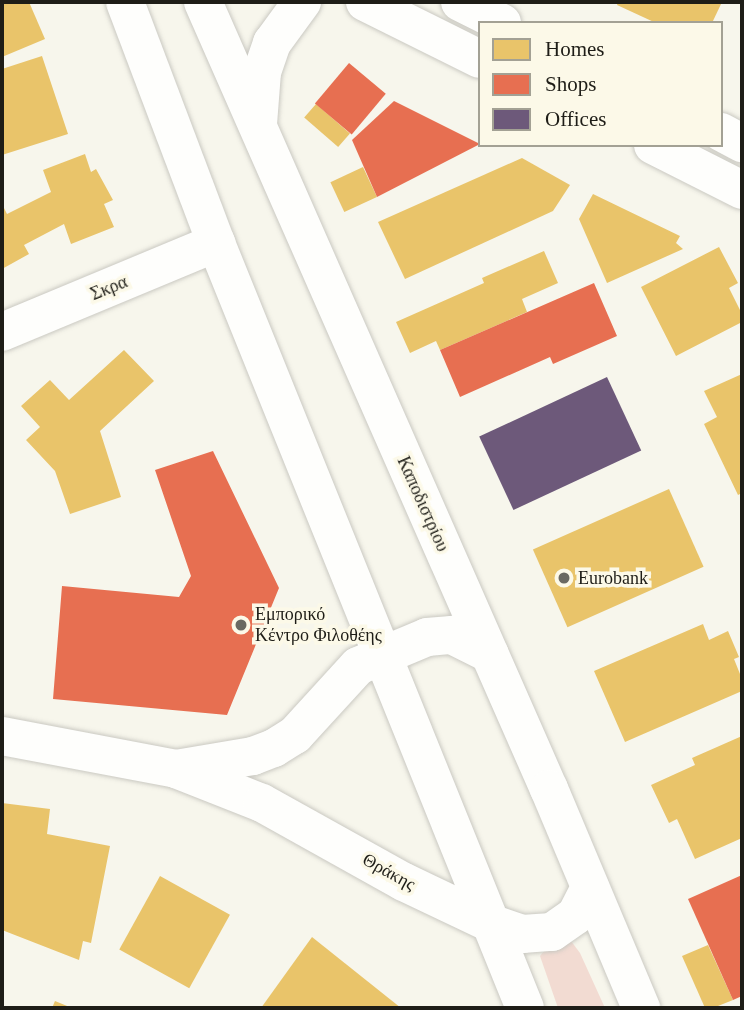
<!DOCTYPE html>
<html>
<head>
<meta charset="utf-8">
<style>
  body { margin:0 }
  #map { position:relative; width:744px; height:1010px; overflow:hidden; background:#f7f6ec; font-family:"Times New Roman",serif }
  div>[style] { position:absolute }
  .green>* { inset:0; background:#f2dbd2 }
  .homes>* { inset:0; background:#e9c46a; transform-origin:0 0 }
  .shops>* { inset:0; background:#e76f51; transform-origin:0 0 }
  .offices>* { inset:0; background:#6d597a; transform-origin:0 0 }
  .roads { filter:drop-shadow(0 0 2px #cac9c2) drop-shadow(0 0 2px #cac9c2) }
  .street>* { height:38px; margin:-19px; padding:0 19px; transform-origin:19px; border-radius:19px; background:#fefefc }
  .secondary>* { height:38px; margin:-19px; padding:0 19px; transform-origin:19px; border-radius:19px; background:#fefefc }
  .dots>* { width:19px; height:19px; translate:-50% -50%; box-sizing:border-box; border:4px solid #fcf9e8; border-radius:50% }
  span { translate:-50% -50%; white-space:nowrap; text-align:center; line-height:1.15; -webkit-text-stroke:7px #fcf9e8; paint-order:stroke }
  .street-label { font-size:18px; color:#1e1d17 }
  .poi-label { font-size:18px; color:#1e1d17 }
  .left { translate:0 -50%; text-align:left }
  .frame { position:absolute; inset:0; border:4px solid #1e1d17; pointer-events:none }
  .legend { position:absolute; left:478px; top:21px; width:245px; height:126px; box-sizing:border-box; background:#fcf9e8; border:2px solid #a3a194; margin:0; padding:9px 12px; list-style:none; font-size:21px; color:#1e1d17 }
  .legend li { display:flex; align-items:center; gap:14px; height:35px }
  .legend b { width:35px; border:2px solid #a3a194 }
</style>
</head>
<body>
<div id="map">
  <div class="green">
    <i style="clip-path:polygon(568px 937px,580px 953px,605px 1008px,558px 1008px,540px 956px,554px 939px)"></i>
  </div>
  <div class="homes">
    <i style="clip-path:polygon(2px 2px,29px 2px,45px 39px,2px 57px)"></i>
    <i style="clip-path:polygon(618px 2px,722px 2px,712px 23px,656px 23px,617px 5px)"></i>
    <i style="clip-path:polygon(42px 56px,68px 134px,2px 155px,2px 69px)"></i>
    <i style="left:316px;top:104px;width:45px;height:18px;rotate:41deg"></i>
    <i style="clip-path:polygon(85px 154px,91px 172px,96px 169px,113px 200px,104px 204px,114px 227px,71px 244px,64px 224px,24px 245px,29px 254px,2px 269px,2px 204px,7px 214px,51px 192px,43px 170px)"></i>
    <i style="clip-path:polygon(522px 158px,570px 185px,553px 211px,405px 279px,378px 222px)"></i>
    <i style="left:363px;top:167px;width:33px;height:36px;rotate:65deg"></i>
    <i style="clip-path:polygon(593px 194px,680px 236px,676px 243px,683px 249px,607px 283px,579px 219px)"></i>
    <i style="clip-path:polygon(719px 247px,738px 283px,729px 288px,742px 314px,742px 322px,676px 356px,641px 287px)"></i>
    <i style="clip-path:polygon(544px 251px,558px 283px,522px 299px,527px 312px,440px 350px,436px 341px,410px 353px,396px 322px,484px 283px,482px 278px)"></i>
    <i style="clip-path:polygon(124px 350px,154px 381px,100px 431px,121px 497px,70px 514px,55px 471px,26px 440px,40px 427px,21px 406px,50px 380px,69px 400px)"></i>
    <i style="clip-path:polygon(742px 374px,742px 493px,738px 495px,704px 424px,717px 417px,704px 391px)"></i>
    <i style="left:669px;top:489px;width:85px;height:149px;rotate:66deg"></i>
    <i style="clip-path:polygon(703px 624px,709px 640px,728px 631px,739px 657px,734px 659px,742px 679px,742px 691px,625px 742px,594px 671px)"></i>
    <i style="clip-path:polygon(742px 736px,742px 838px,695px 859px,677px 819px,669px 823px,651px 785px,695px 765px,692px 758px)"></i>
    <i style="clip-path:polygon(2px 803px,50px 809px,47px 834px,110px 846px,91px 943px,83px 941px,79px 960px,2px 930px)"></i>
    <i style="left:160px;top:876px;width:80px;height:84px;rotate:29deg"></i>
    <i style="clip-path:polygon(312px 937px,401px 1008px,261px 1008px)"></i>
    <i style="clip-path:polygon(708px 945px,733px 1000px,713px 1008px,705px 1008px,682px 956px)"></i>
    <i style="clip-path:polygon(55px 1001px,72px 1008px,52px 1008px)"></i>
  </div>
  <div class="shops">
    <i style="left:349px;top:63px;width:48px;height:53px;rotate:40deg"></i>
    <i style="clip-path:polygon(394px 101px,480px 144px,377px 197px,352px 140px)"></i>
    <i style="clip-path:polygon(594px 283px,617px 336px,553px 364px,550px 357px,460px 397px,440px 350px)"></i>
    <i style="clip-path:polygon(213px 451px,279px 588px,227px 715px,53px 699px,62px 586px,179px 597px,191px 576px,155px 470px)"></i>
    <i style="clip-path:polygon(742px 875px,742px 996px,733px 1000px,688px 899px)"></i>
  </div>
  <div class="offices">
    <i style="left:607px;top:377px;width:81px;height:141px;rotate:65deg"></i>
  </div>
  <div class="roads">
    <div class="street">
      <i style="left:2px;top:332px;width:232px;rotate:-22.6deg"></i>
      <i style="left:2px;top:736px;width:177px;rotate:10.7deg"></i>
      <i style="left:176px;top:769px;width:92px;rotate:21.6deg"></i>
      <i style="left:262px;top:803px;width:162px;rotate:29.1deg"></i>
      <i style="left:404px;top:882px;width:95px;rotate:25.5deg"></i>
      <i style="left:490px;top:923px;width:34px;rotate:19deg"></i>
      <i style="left:522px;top:934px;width:30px;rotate:-4deg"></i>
      <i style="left:552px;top:932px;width:29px;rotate:-35deg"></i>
      <i style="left:576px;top:915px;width:31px;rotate:-63deg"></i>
      <i style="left:176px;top:769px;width:78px;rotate:-9.6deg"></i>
      <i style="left:253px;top:756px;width:22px;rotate:-21deg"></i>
      <i style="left:274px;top:748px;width:25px;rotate:-32deg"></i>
      <i style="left:295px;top:735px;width:93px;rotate:-47.6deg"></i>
      <i style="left:358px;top:666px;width:75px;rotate:-22.8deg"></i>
      <i style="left:427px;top:637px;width:25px;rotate:-5deg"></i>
      <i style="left:452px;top:635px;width:42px;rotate:26.6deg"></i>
    </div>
    <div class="secondary">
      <i style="left:125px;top:2px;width:258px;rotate:69.3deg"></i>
      <i style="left:216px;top:243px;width:825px;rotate:68.01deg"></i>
      <i style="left:203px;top:2px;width:860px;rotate:66.27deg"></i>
      <i style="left:549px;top:789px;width:238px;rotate:67.2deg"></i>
      <i style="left:365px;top:2px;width:128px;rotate:26.4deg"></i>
      <i style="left:460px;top:2px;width:47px;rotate:26.6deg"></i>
      <i style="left:258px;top:124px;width:52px;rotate:-85.6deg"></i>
      <i style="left:262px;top:72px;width:31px;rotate:-71deg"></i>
      <i style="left:272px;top:43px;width:51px;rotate:-53.8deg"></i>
      <i style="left:721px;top:132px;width:24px;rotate:28deg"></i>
      <i style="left:653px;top:145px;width:100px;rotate:26.8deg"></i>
    </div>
  </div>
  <div class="dots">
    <i style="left:564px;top:578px;background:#6a6962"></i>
    <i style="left:241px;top:625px;background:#6a6962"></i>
  </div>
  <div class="street-label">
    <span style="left:109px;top:288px;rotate:-22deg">Σκρα</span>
    <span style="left:423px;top:504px;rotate:66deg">Καποδιστρίου</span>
    <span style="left:389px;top:872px;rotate:29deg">Θράκης</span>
  </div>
  <div class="poi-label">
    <span class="left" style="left:578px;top:578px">Eurobank</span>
    <span class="left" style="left:255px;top:625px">Εμπορικό<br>Κέντρο Φιλοθέης</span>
  </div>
  <div class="frame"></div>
  <ul class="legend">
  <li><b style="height:19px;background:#e9c46a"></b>Homes</li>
  <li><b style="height:19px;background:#e76f51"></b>Shops</li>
  <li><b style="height:19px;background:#6d597a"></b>Offices</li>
  </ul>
</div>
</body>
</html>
